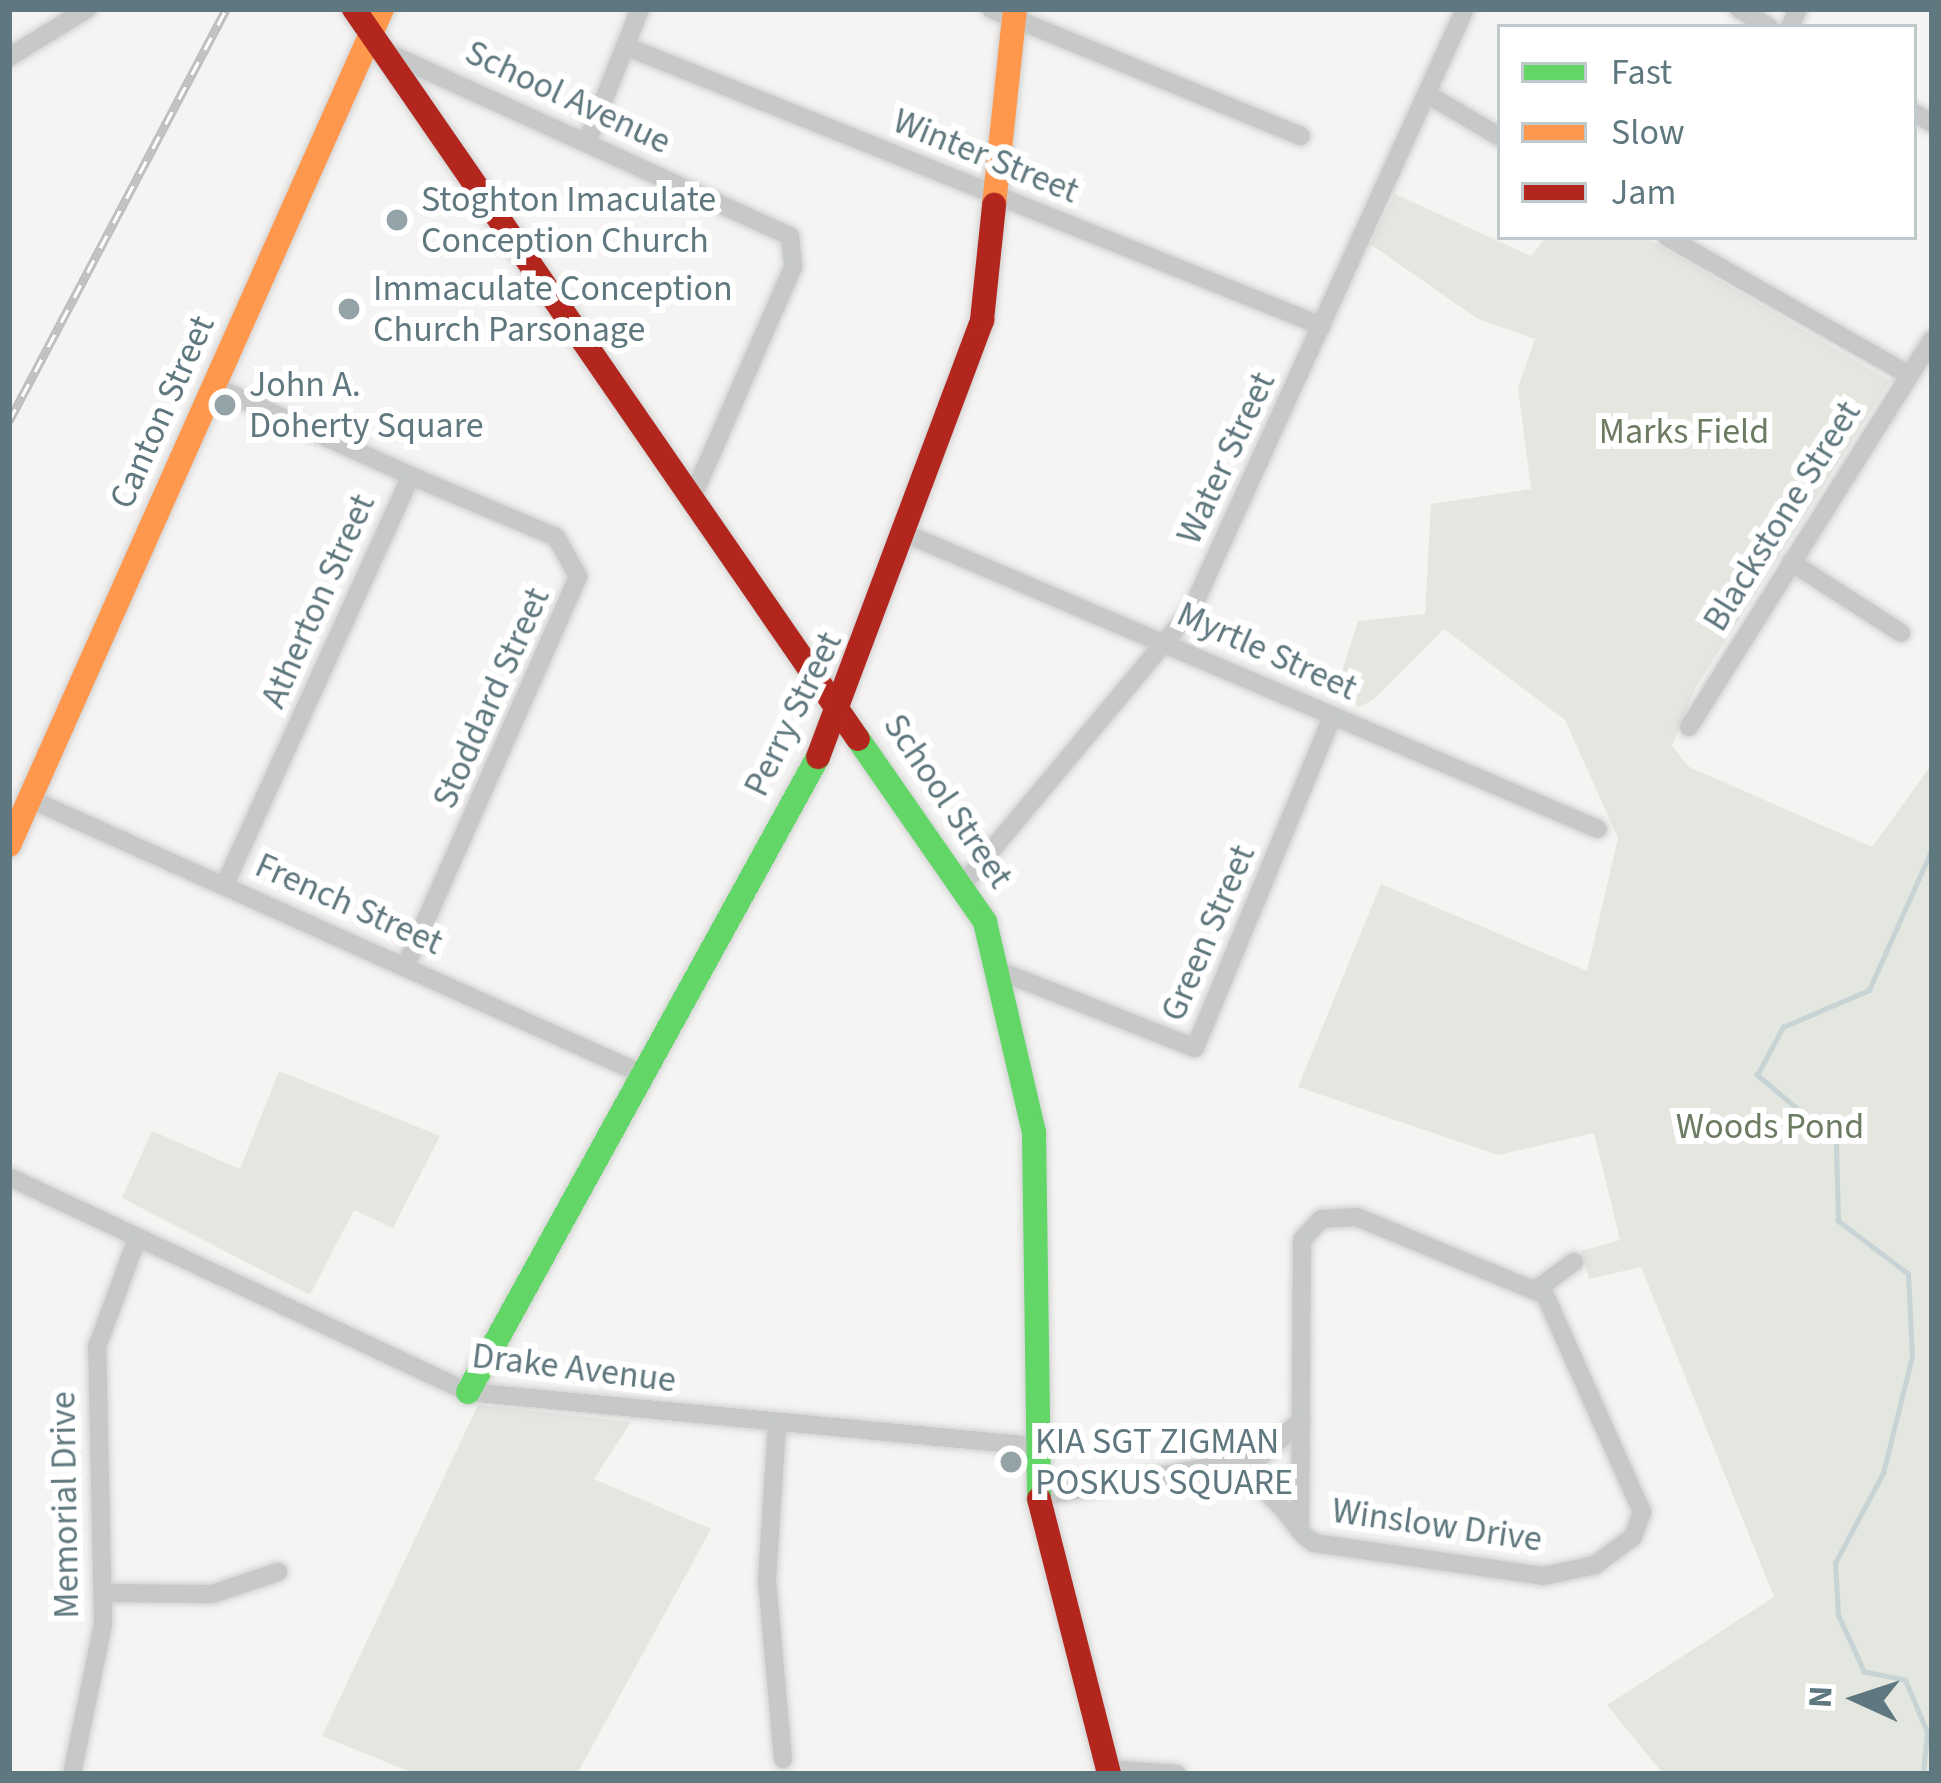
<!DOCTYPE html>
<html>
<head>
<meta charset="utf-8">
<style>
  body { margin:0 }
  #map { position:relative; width:1941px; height:1783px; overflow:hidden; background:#f5f4f3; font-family:"Source Sans 3",sans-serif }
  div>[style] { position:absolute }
  .green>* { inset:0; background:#e4e6e0 }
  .stream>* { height:4.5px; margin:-2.25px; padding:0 2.25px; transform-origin:2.25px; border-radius:2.25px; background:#c7d3d4 }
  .roads { filter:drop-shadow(0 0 3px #d0d1d1) drop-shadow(0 0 3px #d0d1d1) }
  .street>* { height:18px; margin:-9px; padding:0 9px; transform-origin:9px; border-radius:9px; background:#c7c9c9 }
  .fast>* { height:24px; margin:-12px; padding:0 12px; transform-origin:12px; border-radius:12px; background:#63d668 }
  .slow>* { height:24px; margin:-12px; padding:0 12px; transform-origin:12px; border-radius:12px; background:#ff974d }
  .jam>* { height:24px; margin:-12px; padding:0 12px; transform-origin:12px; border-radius:12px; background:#b3261e }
  .rail>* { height:9px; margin-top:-4.5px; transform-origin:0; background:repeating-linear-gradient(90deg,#fff 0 14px,#bebfc0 0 28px); box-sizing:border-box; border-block:3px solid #bebfc0 }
  .dots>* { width:33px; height:33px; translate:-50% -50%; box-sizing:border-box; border:6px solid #fff; border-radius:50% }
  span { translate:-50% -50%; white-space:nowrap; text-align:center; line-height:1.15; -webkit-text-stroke:12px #fff; paint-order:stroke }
  .street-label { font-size:36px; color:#5f777e }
  .poi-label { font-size:36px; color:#5f777e }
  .left { translate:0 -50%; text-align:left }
  .park-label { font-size:36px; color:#6c7b62 }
  .frame { position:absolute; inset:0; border:12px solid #5f777e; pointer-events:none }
  .legend { position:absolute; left:1497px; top:24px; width:420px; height:216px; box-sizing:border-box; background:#fff; border:3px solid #bfc9cb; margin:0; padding:15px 21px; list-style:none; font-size:36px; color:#5f777e }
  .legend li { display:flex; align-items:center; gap:24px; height:60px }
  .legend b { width:60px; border:3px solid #bfc9cb }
  .north { position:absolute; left:1797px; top:1639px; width:120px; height:120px; -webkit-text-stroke:9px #fff; paint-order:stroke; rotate:273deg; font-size:33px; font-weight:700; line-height:48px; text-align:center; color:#5f777e }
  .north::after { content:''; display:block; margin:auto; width:42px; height:54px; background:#5f777e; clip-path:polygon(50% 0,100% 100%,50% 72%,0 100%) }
</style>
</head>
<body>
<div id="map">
  <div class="green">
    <i style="clip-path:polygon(1395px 194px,1531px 256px,1546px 237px,1645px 237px,1890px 381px,1695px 689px,1672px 746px,1689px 767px,1872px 847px,1932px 764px,1932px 1774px,1663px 1774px,1607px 1705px,1774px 1597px,1641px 1267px,1589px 1279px,1581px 1251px,1620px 1240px,1594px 1133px,1498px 1155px,1298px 1087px,1381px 884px,1587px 971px,1618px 838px,1565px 720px,1444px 629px,1373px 700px,1359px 707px,1335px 693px,1358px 621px,1425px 614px,1431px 504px,1531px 489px,1518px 387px,1535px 339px,1478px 319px,1370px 244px)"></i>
    <i style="clip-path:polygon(279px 1071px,440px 1136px,393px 1228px,354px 1210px,310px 1295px,122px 1198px,152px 1131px,240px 1169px)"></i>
    <i style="clip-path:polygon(478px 1405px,631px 1422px,594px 1479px,711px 1529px,577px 1774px,415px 1774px,322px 1736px)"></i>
  </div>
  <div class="stream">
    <i style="left:1932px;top:595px;width:14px;rotate:90deg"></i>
    <i style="left:1923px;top:1774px;width:42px;rotate:-84.6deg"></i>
    <i style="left:1927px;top:1732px;width:56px;rotate:-112.9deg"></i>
    <i style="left:1905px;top:1680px;width:42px;rotate:-169deg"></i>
    <i style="left:1864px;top:1672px;width:63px;rotate:-114.5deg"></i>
    <i style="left:1838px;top:1615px;width:52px;rotate:-93.3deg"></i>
    <i style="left:1835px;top:1563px;width:102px;rotate:-61.9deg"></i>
    <i style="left:1883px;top:1473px;width:120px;rotate:-76deg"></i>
    <i style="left:1912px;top:1357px;width:83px;rotate:-92.8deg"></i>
    <i style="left:1908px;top:1274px;width:88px;rotate:-142.9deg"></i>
    <i style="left:1838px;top:1221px;width:79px;rotate:-91.5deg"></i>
    <i style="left:1836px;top:1142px;width:104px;rotate:-139.7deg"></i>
    <i style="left:1757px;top:1075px;width:55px;rotate:-61.6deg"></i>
    <i style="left:1783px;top:1027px;width:94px;rotate:-23.3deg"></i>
    <i style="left:1869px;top:990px;width:154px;rotate:-65.9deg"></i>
  </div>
  <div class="roads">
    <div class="street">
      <i style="left:991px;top:9px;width:335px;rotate:22.3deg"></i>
      <i style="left:1739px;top:9px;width:35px;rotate:31deg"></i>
      <i style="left:1790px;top:27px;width:20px;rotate:-66deg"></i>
      <i style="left:625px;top:46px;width:751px;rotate:21.89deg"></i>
      <i style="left:386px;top:52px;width:444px;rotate:24.5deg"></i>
      <i style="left:790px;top:236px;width:31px;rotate:84deg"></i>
      <i style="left:793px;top:267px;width:252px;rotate:113.6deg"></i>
      <i style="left:9px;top:57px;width:92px;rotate:-31.6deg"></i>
      <i style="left:1427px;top:94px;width:85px;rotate:30.5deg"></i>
      <i style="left:1914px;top:113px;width:21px;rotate:29deg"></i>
      <i style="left:587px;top:142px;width:143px;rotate:-68.3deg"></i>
      <i style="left:1667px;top:237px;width:279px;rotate:29.7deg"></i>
      <i style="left:213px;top:386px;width:217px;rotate:24.4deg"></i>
      <i style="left:411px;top:476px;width:449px;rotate:114.5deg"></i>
      <i style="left:909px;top:535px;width:749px;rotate:23.11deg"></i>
      <i style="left:1791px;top:562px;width:131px;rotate:32.8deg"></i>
      <i style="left:1689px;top:727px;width:457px;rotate:-57.9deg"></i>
      <i style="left:30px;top:799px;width:669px;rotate:24.19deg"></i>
      <i style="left:965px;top:882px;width:353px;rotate:-50.2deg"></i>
      <i style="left:1191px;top:611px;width:661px;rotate:-65.53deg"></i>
      <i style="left:406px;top:965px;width:425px;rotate:-66.1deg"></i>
      <i style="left:578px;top:576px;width:45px;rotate:-119.4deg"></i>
      <i style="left:556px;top:537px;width:157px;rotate:-157.2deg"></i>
      <i style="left:1002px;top:972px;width:207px;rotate:21.5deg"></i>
      <i style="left:1195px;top:1048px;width:358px;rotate:-67.5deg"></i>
      <i style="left:9px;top:1177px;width:507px;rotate:25.1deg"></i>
      <i style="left:468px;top:1392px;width:568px;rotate:5.46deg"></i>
      <i style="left:1537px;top:1289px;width:46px;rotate:-36.1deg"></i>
      <i style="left:777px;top:1425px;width:155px;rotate:93.7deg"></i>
      <i style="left:767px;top:1580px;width:180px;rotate:84.9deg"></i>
      <i style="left:1228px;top:1463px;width:44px;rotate:35.8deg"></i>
      <i style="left:1264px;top:1489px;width:28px;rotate:46deg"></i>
      <i style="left:1283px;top:1509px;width:28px;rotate:52deg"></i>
      <i style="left:1300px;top:1531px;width:8px;rotate:45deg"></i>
      <i style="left:1306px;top:1537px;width:10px;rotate:37deg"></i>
      <i style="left:1314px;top:1543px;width:231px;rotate:8.2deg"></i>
      <i style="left:1543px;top:1576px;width:53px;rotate:-11.9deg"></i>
      <i style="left:1595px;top:1565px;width:47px;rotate:-36.4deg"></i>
      <i style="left:1633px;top:1537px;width:27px;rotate:-70deg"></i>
      <i style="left:1642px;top:1512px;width:238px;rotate:-114.1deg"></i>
      <i style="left:1545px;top:1295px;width:204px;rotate:-157.5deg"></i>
      <i style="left:1357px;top:1217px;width:36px;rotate:177deg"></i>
      <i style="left:1321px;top:1219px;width:28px;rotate:132deg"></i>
      <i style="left:1302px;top:1240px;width:291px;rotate:90.4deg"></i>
      <i style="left:1038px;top:1497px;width:224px;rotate:-10deg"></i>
      <i style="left:1259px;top:1458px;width:57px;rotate:-41.5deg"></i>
      <i style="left:104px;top:1593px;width:108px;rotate:0.5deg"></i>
      <i style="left:212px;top:1594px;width:70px;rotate:-18.4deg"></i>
      <i style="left:1108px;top:1769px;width:69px;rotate:4.1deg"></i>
      <i style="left:72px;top:1774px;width:153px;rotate:-78.3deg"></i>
      <i style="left:103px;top:1624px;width:277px;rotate:-91.2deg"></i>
      <i style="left:97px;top:1347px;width:115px;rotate:-69.7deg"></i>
    </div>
    <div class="fast">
      <i style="left:858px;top:739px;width:223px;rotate:55.2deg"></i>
      <i style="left:985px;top:922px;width:216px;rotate:76.9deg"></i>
      <i style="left:1034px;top:1132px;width:367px;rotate:89.2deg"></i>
      <i style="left:468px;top:1392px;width:725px;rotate:-61.14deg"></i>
    </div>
    <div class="slow">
      <i style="left:994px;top:205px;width:197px;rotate:-83.9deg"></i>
      <i style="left:9px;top:845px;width:915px;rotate:-65.95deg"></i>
    </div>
    <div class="jam">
      <i style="left:354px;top:9px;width:887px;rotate:55.38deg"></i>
      <i style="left:818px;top:757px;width:467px;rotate:-69.4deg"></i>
      <i style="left:982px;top:320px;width:116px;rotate:-84deg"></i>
      <i style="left:1039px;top:1499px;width:284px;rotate:75.7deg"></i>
    </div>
  </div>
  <div class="rail">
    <i style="left:9px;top:421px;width:466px;rotate:-62.2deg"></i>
  </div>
  <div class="dots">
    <i style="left:397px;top:220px;background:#94a3a7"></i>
    <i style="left:349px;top:309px;background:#94a3a7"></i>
    <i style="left:225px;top:405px;background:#94a3a7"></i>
    <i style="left:1011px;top:1462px;background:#94a3a7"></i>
  </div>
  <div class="street-label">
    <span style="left:568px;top:97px;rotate:25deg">School Avenue</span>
    <span style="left:986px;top:156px;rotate:22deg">Winter Street</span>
    <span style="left:162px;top:412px;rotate:-66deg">Canton Street</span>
    <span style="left:1226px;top:458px;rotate:-65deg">Water Street</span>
    <span style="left:1782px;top:516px;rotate:-58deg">Blackstone Street</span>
    <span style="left:318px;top:601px;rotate:-66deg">Atherton Street</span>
    <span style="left:1267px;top:651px;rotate:24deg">Myrtle Street</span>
    <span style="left:491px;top:698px;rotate:-66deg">Stoddard Street</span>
    <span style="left:793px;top:714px;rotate:-64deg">Perry Street</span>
    <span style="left:948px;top:801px;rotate:56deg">School Street</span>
    <span style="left:349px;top:904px;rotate:24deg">French Street</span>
    <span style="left:1208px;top:933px;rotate:-67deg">Green Street</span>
    <span style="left:574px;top:1368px;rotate:7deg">Drake Avenue</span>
    <span style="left:65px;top:1505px;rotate:-91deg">Memorial Drive</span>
    <span style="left:1437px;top:1525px;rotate:8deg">Winslow Drive</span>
  </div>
  <div class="poi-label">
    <span class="left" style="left:421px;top:220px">Stoghton Imaculate<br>Conception Church</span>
    <span class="left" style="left:373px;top:309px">Immaculate Conception<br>Church Parsonage</span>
    <span class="left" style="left:249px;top:405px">John A.<br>Doherty Square</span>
    <span class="left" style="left:1035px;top:1462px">KIA SGT ZIGMAN<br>POSKUS SQUARE</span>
  </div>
  <div class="park-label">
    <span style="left:1684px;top:432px">Marks Field</span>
    <span style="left:1770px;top:1127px">Woods Pond</span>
  </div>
  <div class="frame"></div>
  <ul class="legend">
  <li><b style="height:15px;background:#63d668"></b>Fast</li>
  <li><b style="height:15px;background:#ff974d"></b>Slow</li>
  <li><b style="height:15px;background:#b3261e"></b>Jam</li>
  </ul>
  <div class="north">N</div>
</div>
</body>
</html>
